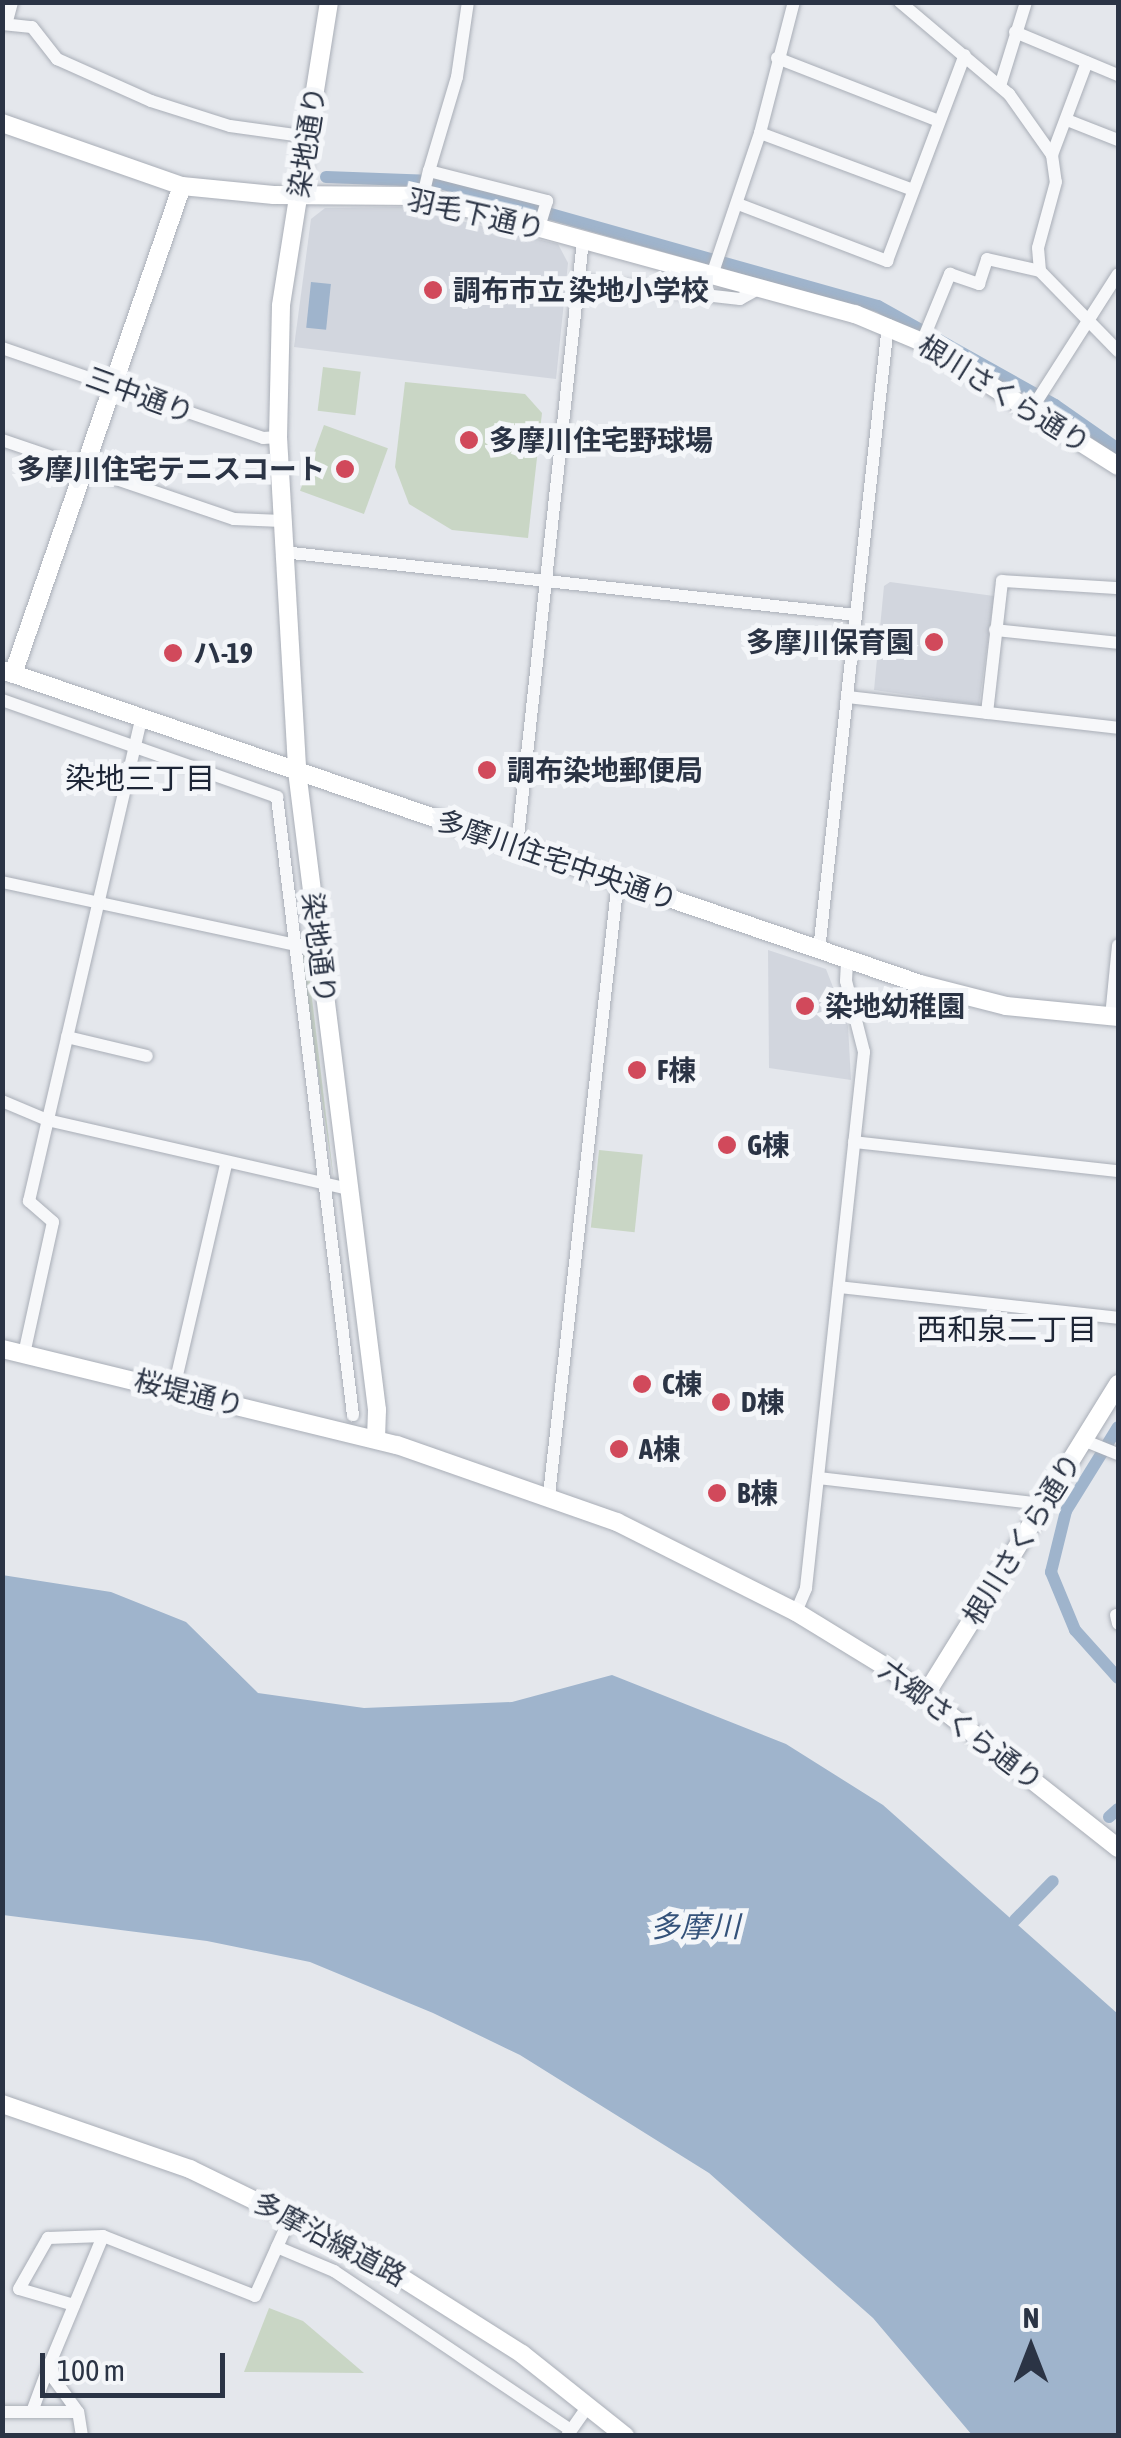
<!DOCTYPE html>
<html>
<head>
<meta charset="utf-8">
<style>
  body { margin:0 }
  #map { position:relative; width:1121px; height:2438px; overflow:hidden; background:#e4e7ec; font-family:"Asap Condensed","Noto Sans JP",sans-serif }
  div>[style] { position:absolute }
  .built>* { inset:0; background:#d2d6de }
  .green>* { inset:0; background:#c9d6c5; transform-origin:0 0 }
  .water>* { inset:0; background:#9fb4cc; transform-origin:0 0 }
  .canal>* { height:12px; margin:-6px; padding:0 6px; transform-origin:6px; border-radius:6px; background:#9fb4cc }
  .roads { filter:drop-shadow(0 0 2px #a9aeb7) drop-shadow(0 0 2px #a9aeb7) }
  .street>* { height:12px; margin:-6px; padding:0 6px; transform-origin:6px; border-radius:6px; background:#f7f8fa }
  .secondary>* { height:18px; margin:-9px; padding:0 9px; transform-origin:9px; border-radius:9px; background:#fff }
  .dots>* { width:28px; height:28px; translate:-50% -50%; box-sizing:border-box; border:5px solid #f4f6f9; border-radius:50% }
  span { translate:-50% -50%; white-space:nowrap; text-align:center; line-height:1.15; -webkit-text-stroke:10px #f4f6f9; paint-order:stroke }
  .street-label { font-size:28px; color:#2b3445 }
  .poi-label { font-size:28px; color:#2b3445; font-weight:700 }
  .left { translate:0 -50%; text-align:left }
  .right { translate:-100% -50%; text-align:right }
  .neighbourhood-label { font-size:30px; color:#1d2536 }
  .water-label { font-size:30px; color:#34527a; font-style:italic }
  .frame { position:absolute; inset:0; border:5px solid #2b3445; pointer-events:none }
  .north { position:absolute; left:981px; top:2298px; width:100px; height:100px; -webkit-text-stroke:8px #f4f6f9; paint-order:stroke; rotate:0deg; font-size:28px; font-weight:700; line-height:40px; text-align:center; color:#2b3445 }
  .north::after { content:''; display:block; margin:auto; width:35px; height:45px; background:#2b3445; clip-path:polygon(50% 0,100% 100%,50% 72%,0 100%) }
  .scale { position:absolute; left:40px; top:2353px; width:185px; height:45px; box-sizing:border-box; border:5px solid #2b3445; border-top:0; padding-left:12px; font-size:30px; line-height:35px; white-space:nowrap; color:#2b3445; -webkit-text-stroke:8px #f4f6f9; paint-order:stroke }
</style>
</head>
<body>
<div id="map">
  <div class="built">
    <i style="clip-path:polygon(402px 207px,558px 244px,568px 263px,556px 379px,294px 347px,311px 219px,325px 208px)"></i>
    <i style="clip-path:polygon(890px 582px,994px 596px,979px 705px,874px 690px,884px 586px)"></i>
    <i style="clip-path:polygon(768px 950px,826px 969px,848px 1026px,851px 1080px,769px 1068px)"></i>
  </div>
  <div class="green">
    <i style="left:323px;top:367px;width:38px;height:44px;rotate:7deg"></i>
    <i style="clip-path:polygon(405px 382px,525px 394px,542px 413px,528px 538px,452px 530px,409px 504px,395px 467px)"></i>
    <i style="left:324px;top:425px;width:68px;height:70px;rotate:20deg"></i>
    <i style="clip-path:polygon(306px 954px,307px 957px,334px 1182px,301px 956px)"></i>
    <i style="left:599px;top:1150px;width:44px;height:78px;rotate:6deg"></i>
    <i style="clip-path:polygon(269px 2308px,303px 2321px,364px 2373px,244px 2372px)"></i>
  </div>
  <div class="water">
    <i style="left:311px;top:282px;width:20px;height:46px;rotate:6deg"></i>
    <i style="clip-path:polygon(2px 1575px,111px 1592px,186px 1622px,258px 1693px,364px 1708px,512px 1702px,612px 1675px,786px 1744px,883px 1805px,1118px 2014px,1118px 2435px,972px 2435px,873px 2318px,709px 2173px,520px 2055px,433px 2013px,310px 1962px,207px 1941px,3px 1915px)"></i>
  </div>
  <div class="canal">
    <i style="left:326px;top:177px;width:107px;rotate:2.1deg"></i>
    <i style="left:433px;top:181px;width:462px;rotate:15.7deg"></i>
    <i style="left:878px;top:306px;width:203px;rotate:29.2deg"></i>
    <i style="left:1055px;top:405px;width:77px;rotate:34.9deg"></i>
    <i style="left:1118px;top:1427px;width:99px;rotate:121.8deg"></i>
    <i style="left:1066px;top:1511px;width:63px;rotate:103.8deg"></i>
    <i style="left:1051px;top:1572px;width:63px;rotate:67.5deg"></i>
    <i style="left:1075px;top:1630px;width:64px;rotate:48.1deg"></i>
    <i style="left:1109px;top:1817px;width:12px;rotate:-42deg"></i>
    <i style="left:1015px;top:1920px;width:54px;rotate:-45.7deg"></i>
  </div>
  <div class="roads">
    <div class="street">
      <i style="left:900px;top:2px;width:143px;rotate:40.2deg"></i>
      <i style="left:1009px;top:94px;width:75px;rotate:54.8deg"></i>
      <i style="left:1052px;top:155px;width:27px;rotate:82deg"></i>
      <i style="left:1056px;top:182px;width:68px;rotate:105.3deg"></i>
      <i style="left:1038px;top:248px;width:23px;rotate:85deg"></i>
      <i style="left:1040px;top:271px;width:112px;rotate:45.7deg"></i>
      <i style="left:7px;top:21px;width:20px;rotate:-75deg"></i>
      <i style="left:2px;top:24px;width:30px;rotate:6deg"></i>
      <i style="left:32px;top:27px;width:41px;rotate:52deg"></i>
      <i style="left:57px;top:59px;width:103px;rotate:24.1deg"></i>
      <i style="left:151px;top:101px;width:83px;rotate:17.6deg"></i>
      <i style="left:230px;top:126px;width:80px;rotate:7.9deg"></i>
      <i style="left:1015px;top:32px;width:112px;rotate:22.7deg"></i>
      <i style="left:777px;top:58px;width:174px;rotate:21.3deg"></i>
      <i style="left:1000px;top:86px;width:88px;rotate:-72.8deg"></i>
      <i style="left:1067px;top:120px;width:55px;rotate:21.4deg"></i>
      <i style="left:760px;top:133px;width:163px;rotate:20.4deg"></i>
      <i style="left:1052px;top:155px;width:99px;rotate:-69.4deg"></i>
      <i style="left:429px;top:171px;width:98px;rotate:-73.4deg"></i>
      <i style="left:457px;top:77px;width:76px;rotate:-81.7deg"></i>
      <i style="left:423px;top:196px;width:26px;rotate:-77deg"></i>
      <i style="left:429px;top:171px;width:122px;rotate:14.3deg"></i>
      <i style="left:547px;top:201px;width:27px;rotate:107deg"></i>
      <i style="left:738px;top:204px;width:160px;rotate:20.9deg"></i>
      <i style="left:887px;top:261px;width:220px;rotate:-69.3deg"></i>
      <i style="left:712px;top:275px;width:150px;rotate:-71.3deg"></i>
      <i style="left:760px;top:133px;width:135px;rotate:-75.5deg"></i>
      <i style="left:579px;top:281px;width:162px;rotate:6.4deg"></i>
      <i style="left:740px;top:299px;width:23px;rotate:-29deg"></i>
      <i style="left:922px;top:342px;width:74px;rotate:-67.6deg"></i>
      <i style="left:950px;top:274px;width:31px;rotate:19deg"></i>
      <i style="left:979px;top:284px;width:26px;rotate:-72deg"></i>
      <i style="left:987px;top:259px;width:54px;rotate:12.8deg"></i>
      <i style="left:2px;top:348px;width:276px;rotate:19deg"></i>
      <i style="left:263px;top:438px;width:15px;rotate:-4deg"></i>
      <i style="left:1031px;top:410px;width:161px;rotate:-57.4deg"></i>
      <i style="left:2px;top:440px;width:245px;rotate:18.8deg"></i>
      <i style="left:234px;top:519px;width:48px;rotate:2.4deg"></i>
      <i style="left:283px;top:552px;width:576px;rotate:6.27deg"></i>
      <i style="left:995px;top:630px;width:124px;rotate:6deg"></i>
      <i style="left:847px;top:697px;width:273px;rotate:6.5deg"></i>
      <i style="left:2px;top:700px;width:292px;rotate:19.4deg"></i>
      <i style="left:277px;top:797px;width:623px;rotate:82.99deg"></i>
      <i style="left:987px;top:713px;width:133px;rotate:-83.5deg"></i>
      <i style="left:1002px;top:581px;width:116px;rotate:3.5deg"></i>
      <i style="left:517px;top:846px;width:610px;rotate:-83.78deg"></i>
      <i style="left:2px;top:882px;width:325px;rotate:12.1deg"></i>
      <i style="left:819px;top:950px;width:629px;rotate:-83.7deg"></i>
      <i style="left:1111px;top:1017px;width:72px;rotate:-84.4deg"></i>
      <i style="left:67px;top:1037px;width:82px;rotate:13.4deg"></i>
      <i style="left:2px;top:1101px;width:49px;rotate:22.9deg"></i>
      <i style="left:47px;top:1120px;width:310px;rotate:12.9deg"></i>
      <i style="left:854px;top:1142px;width:266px;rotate:6.3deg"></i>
      <i style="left:839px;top:1287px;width:281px;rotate:6.3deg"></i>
      <i style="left:24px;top:1354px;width:135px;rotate:-77.6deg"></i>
      <i style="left:53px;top:1222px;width:32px;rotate:-139deg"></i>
      <i style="left:29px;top:1201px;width:497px;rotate:-76.9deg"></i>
      <i style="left:174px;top:1388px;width:230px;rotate:-76.9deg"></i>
      <i style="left:1083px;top:1440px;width:38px;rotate:22deg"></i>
      <i style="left:818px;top:1478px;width:226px;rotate:6.6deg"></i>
      <i style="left:549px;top:1495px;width:618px;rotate:-83.59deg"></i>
      <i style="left:796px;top:1612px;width:26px;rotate:-67deg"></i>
      <i style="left:806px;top:1588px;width:539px;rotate:-83.82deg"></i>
      <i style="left:864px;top:1052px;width:73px;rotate:-104.2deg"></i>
      <i style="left:846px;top:981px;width:21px;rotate:-87deg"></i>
      <i style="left:1116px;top:1615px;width:9px;rotate:77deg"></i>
      <i style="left:277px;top:2247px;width:62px;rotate:22.8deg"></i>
      <i style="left:334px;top:2271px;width:285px;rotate:33.9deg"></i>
      <i style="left:74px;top:2305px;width:57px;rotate:-163.8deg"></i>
      <i style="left:19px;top:2289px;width:59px;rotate:-60.4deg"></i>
      <i style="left:48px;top:2238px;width:55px;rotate:-2.1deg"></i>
      <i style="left:103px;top:2236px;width:163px;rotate:21.5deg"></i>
      <i style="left:255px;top:2296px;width:88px;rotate:-65.8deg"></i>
      <i style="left:33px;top:2409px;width:49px;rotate:-69.7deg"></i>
      <i style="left:2px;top:2412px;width:76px"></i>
      <i style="left:82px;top:2436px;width:24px;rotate:-99deg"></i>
      <i style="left:78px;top:2412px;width:41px;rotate:-126deg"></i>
      <i style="left:54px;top:2379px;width:18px;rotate:-99deg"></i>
      <i style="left:51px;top:2361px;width:135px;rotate:-67.4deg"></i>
      <i style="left:567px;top:2436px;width:37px;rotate:-55deg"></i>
    </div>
    <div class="secondary">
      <i style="left:329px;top:2px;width:308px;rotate:99deg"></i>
      <i style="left:281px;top:306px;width:131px;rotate:91.3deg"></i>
      <i style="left:278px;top:437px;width:335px;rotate:86.7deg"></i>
      <i style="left:297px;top:771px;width:644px;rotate:82.86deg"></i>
      <i style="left:377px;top:1410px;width:29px;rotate:92deg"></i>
      <i style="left:2px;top:123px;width:191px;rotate:19.3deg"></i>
      <i style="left:182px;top:186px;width:92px;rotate:5.6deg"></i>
      <i style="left:274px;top:195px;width:149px;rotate:0.4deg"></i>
      <i style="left:423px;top:196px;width:448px;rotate:15.3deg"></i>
      <i style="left:855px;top:314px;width:73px;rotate:22.7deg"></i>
      <i style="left:922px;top:342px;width:232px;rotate:32.3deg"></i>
      <i style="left:2px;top:670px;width:970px;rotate:18.88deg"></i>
      <i style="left:920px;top:984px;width:89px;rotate:14.3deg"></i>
      <i style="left:1006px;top:1006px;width:113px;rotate:5.6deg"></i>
      <i style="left:13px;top:674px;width:516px;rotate:-70.9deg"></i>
      <i style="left:2px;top:1349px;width:406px;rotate:13.7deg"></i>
      <i style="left:397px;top:1445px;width:233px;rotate:19.3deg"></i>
      <i style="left:617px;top:1522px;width:200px;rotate:26.7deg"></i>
      <i style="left:796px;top:1612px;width:121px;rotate:31.5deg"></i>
      <i style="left:899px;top:1675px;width:279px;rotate:38.3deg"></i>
      <i style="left:926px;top:1694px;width:365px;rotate:-58.2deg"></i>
      <i style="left:2px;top:2104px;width:199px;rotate:19.1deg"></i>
      <i style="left:190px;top:2169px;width:194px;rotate:26deg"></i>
      <i style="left:364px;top:2254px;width:187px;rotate:32.3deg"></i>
      <i style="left:522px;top:2354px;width:132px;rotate:38.5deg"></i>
    </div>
  </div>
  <div class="dots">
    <i style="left:433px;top:290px;background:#d1495b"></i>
    <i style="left:469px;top:440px;background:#d1495b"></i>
    <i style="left:345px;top:469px;background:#d1495b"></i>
    <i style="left:934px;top:642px;background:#d1495b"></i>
    <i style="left:173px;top:653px;background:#d1495b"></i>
    <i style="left:487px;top:770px;background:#d1495b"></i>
    <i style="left:805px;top:1006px;background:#d1495b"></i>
    <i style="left:637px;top:1070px;background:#d1495b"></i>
    <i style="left:727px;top:1145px;background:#d1495b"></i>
    <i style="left:642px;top:1384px;background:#d1495b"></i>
    <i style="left:721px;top:1402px;background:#d1495b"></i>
    <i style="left:619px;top:1449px;background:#d1495b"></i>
    <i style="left:717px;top:1493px;background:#d1495b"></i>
  </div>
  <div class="street-label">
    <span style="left:307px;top:142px;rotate:-81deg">染地通り</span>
    <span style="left:476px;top:214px;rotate:13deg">羽毛下通り</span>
    <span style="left:1004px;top:394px;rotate:32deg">根川さくら通り</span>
    <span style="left:140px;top:395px;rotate:20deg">三中通り</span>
    <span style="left:557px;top:860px;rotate:19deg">多摩川住宅中央通り</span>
    <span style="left:319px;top:948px;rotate:83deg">染地通り</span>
    <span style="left:189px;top:1393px;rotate:14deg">桜堤通り</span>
    <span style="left:1022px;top:1539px;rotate:-58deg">根川さくら通り</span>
    <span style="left:961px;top:1725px;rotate:37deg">六郷さくら通り</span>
    <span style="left:330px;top:2239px;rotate:28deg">多摩沿線道路</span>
  </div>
  <div class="poi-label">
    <span class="left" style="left:453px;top:290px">調布市立 染地小学校</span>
    <span class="left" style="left:489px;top:440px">多摩川住宅野球場</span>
    <span class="right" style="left:325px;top:469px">多摩川住宅テニスコート</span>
    <span class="right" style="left:914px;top:642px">多摩川保育園</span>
    <span class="left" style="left:193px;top:653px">ハ-19</span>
    <span class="left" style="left:507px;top:770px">調布染地郵便局</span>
    <span class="left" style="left:825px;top:1006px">染地幼稚園</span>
    <span class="left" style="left:657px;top:1070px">F棟</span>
    <span class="left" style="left:747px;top:1145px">G棟</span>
    <span class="left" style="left:662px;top:1384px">C棟</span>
    <span class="left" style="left:741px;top:1402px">D棟</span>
    <span class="left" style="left:639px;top:1449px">A棟</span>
    <span class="left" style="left:737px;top:1493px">B棟</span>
  </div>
  <div class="neighbourhood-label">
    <span style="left:140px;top:778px">染地三丁目</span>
    <span style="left:1007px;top:1329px">西和泉二丁目</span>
  </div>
  <div class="water-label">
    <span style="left:695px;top:1926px">多摩川</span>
  </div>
  <div class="frame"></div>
  <div class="north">N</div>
  <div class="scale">100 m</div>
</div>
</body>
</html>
